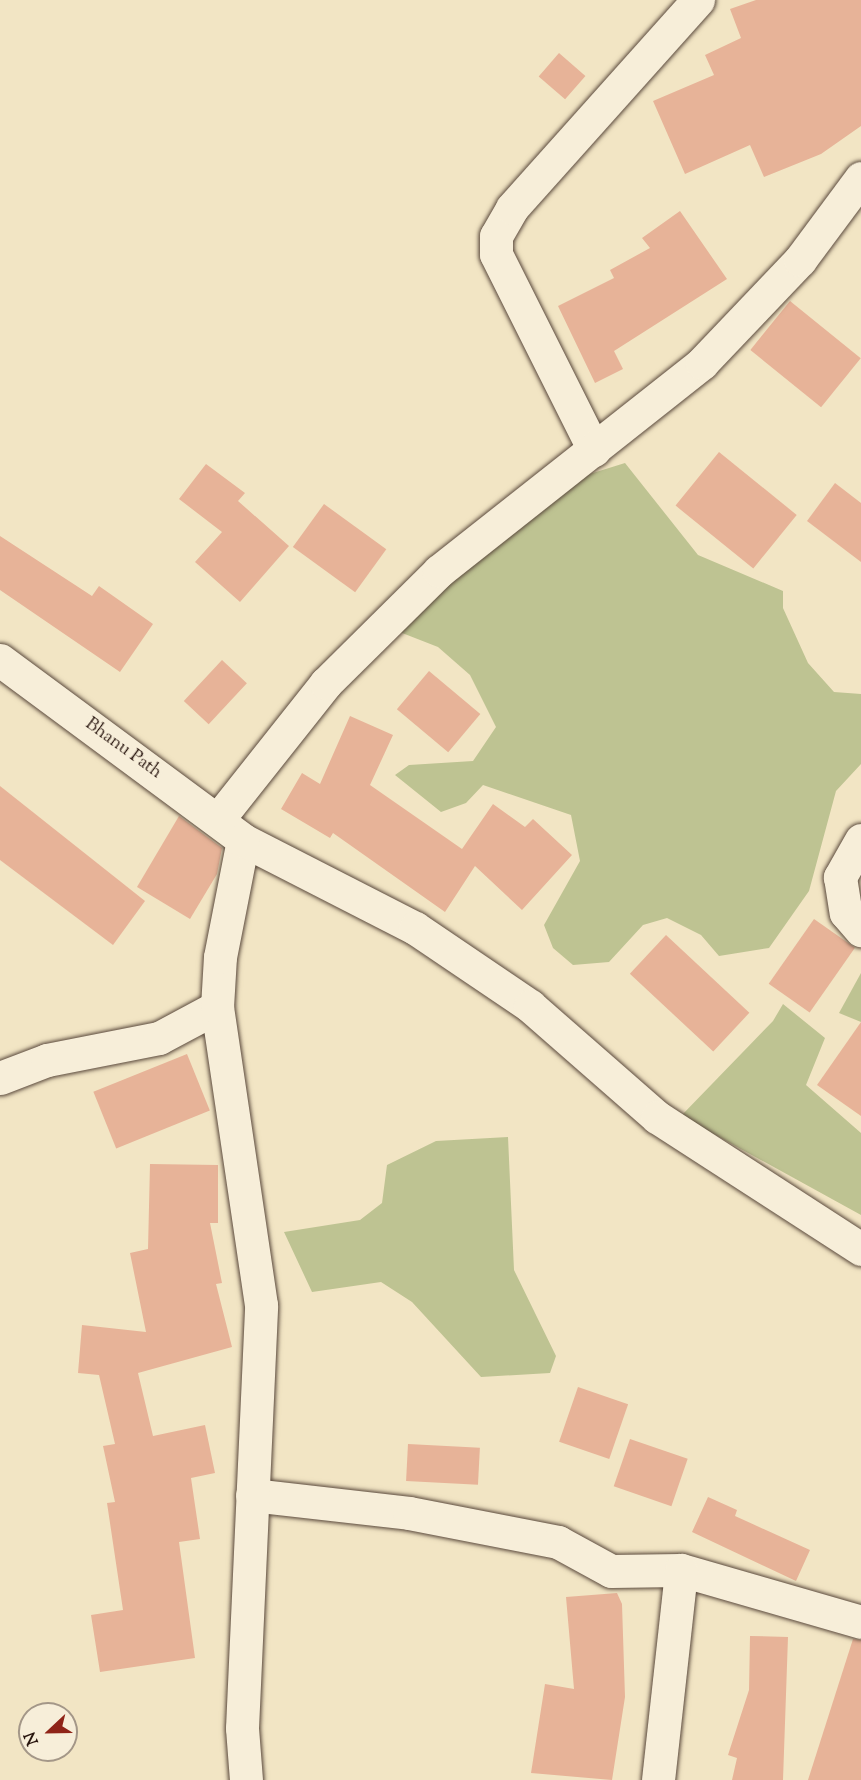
<!DOCTYPE html>
<html>
<head>
<meta charset="utf-8">
<style>
  body { margin:0 }
  #map { position:relative; width:861px; height:1780px; overflow:hidden; background:#f2e5c4; font-family:"Sorts Mill Goudy",serif }
  div>[style] { position:absolute }
  .green>* { inset:0; background:#bec392 }
  .building>* { inset:0; background:#e7b398; transform-origin:0 0 }
  .roads { filter:drop-shadow(0 0 2px #5a493c) drop-shadow(0 0 2px #5a493c) }
  .street>* { height:33px; margin:-16.5px; padding:0 16.5px; transform-origin:16.5px; border-radius:16.5px; background:#f7eed9 }
  .secondary>* { height:33px; margin:-16.5px; padding:0 16.5px; transform-origin:16.5px; border-radius:16.5px; background:#f7eed9 }
  span { translate:-50% -50%; white-space:nowrap; text-align:center; line-height:1.15; -webkit-text-stroke:6px #f7eed9; paint-order:stroke }
  .street-label { font-size:18px; color:#28150e }
  .north { position:absolute; left:18px; top:1702px; width:60px; height:60px; box-sizing:border-box; background:#f7eed9; border:2px solid #a49788; border-radius:50%; rotate:248deg; font-size:16px; font-weight:700; line-height:24px; text-align:center; color:#28150e }
  .north::after { content:''; display:block; margin:auto; width:21px; height:27px; background:#8f2418; clip-path:polygon(50% 0,100% 100%,50% 72%,0 100%) }
</style>
</head>
<body>
<div id="map">
  <div class="green">
    <i style="clip-path:polygon(625px 463px,698px 555px,783px 591px,783px 608px,808px 663px,834px 692px,861px 694px,861px 764px,836px 791px,809px 891px,769px 948px,719px 956px,701px 935px,667px 918px,643px 925px,609px 962px,573px 965px,553px 948px,544px 925px,580px 861px,571px 815px,483px 785px,466px 803px,441px 812px,395px 775px,409px 765px,473px 761px,496px 727px,470px 675px,438px 647px,397px 631px,564px 482px)"></i>
    <i style="clip-path:polygon(861px 973px,861px 1022px,839px 1013px)"></i>
    <i style="clip-path:polygon(783px 1004px,825px 1038px,806px 1085px,861px 1133px,861px 1215px,681px 1116px,773px 1021px)"></i>
    <i style="clip-path:polygon(508px 1137px,514px 1270px,556px 1356px,550px 1373px,481px 1377px,412px 1302px,381px 1282px,312px 1292px,284px 1232px,360px 1220px,382px 1203px,387px 1165px,436px 1141px)"></i>
  </div>
  <div class="building">
    <i style="clip-path:polygon(756px 0,861px 0,861px 126px,821px 154px,764px 177px,750px 145px,685px 174px,653px 101px,714px 75px,705px 55px,741px 38px,730px 9px)"></i>
    <i style="left:559px;top:53px;width:35px;height:31px;rotate:41deg"></i>
    <i style="clip-path:polygon(680px 211px,727px 279px,614px 351px,623px 369px,595px 383px,558px 306px,614px 278px,610px 270px,650px 248px,642px 238px)"></i>
    <i style="left:790px;top:301px;width:91px;height:63px;rotate:39deg"></i>
    <i style="left:719px;top:452px;width:100px;height:69px;rotate:39deg"></i>
    <i style="clip-path:polygon(206px 464px,245px 493px,238px 501px,289px 546px,240px 602px,195px 562px,222px 532px,179px 499px)"></i>
    <i style="clip-path:polygon(835px 483px,861px 503px,861px 562px,807px 521px)"></i>
    <i style="left:324px;top:504px;width:77px;height:53px;rotate:36deg"></i>
    <i style="clip-path:polygon(0 536px,92px 596px,99px 586px,153px 624px,120px 672px,0 590px)"></i>
    <i style="left:222px;top:660px;width:34px;height:56px;rotate:43deg"></i>
    <i style="left:429px;top:671px;width:67px;height:50px;rotate:40deg"></i>
    <i style="clip-path:polygon(350px 716px,393px 735px,370px 785px,462px 849px,493px 804px,525px 827px,533px 819px,572px 855px,522px 910px,475px 866px,445px 912px,333px 833px,330px 838px,281px 809px,302px 773px,320px 784px)"></i>
    <i style="clip-path:polygon(0 786px,145px 901px,113px 945px,0 860px)"></i>
    <i style="clip-path:polygon(179px 816px,222px 848px,217px 874px,190px 919px,137px 887px)"></i>
    <i style="left:814px;top:919px;width:50px;height:79px;rotate:35deg"></i>
    <i style="left:666px;top:935px;width:114px;height:53px;rotate:43deg"></i>
    <i style="clip-path:polygon(861px 1022px,861px 1116px,817px 1085px)"></i>
    <i style="left:187px;top:1054px;width:61px;height:101px;rotate:68deg"></i>
    <i style="clip-path:polygon(150px 1164px,218px 1165px,218px 1223px,210px 1223px,222px 1283px,216px 1284px,232px 1347px,138px 1373px,153px 1436px,205px 1425px,215px 1473px,191px 1478px,200px 1539px,179px 1542px,195px 1658px,100px 1672px,91px 1615px,123px 1610px,107px 1503px,115px 1502px,103px 1446px,115px 1444px,99px 1375px,78px 1373px,82px 1325px,146px 1332px,130px 1253px,148px 1249px)"></i>
    <i style="left:578px;top:1387px;width:53px;height:58px;rotate:19deg"></i>
    <i style="left:630px;top:1439px;width:61px;height:50px;rotate:19deg"></i>
    <i style="left:408px;top:1444px;width:72px;height:37px;rotate:3deg"></i>
    <i style="clip-path:polygon(708px 1497px,737px 1510px,735px 1516px,810px 1550px,796px 1581px,692px 1532px)"></i>
    <i style="clip-path:polygon(617px 1593px,622px 1604px,625px 1697px,612px 1780px,531px 1773px,545px 1684px,574px 1689px,566px 1597px)"></i>
    <i style="clip-path:polygon(750px 1636px,788px 1637px,783px 1780px,732px 1780px,737px 1758px,728px 1755px,749px 1690px)"></i>
    <i style="clip-path:polygon(853px 1639px,861px 1640px,861px 1780px,808px 1780px)"></i>
  </div>
  <div class="roads">
    <div class="street">
      <i style="left:594px;top:450px;width:219px;rotate:-116.6deg"></i>
      <i style="left:496px;top:254px;width:18px;rotate:-90deg"></i>
      <i style="left:496px;top:236px;width:32px;rotate:-60deg"></i>
      <i style="left:512px;top:208px;width:279px;rotate:-48.2deg"></i>
      <i style="left:861px;top:840px;width:43px;rotate:119.6deg"></i>
      <i style="left:840px;top:877px;width:36px;rotate:81deg"></i>
      <i style="left:846px;top:913px;width:23px;rotate:49deg"></i>
      <i style="left:0;top:1078px;width:50px;rotate:-21deg"></i>
      <i style="left:47px;top:1060px;width:114px;rotate:-11.1deg"></i>
      <i style="left:159px;top:1038px;width:66px;rotate:-28.1deg"></i>
      <i style="left:252px;top:1495px;width:158px;rotate:6.5deg"></i>
      <i style="left:409px;top:1513px;width:152px;rotate:11deg"></i>
      <i style="left:558px;top:1542px;width:60px;rotate:28.7deg"></i>
      <i style="left:611px;top:1571px;width:70px;rotate:-0.8deg"></i>
      <i style="left:681px;top:1570px;width:187px;rotate:16.1deg"></i>
      <i style="left:246px;top:1780px;width:52px;rotate:-94.4deg"></i>
      <i style="left:242px;top:1728px;width:423px;rotate:-87.4deg"></i>
      <i style="left:261px;top:1305px;width:301px;rotate:-98.4deg"></i>
      <i style="left:217px;top:1007px;width:50px;rotate:-86.6deg"></i>
      <i style="left:220px;top:957px;width:119px;rotate:-78.9deg"></i>
      <i style="left:243px;top:840px;width:193px;rotate:27.1deg"></i>
      <i style="left:415px;top:928px;width:139px;rotate:34.1deg"></i>
      <i style="left:530px;top:1006px;width:169px;rotate:41.2deg"></i>
      <i style="left:657px;top:1117px;width:243px;rotate:32.9deg"></i>
      <i style="left:658px;top:1780px;width:211px;rotate:-83.7deg"></i>
    </div>
    <div class="secondary">
      <i style="left:0;top:660px;width:302px;rotate:36.5deg"></i>
      <i style="left:219px;top:818px;width:172px;rotate:-51.6deg"></i>
      <i style="left:326px;top:683px;width:159px;rotate:-44.7deg"></i>
      <i style="left:439px;top:571px;width:335px;rotate:-38.3deg"></i>
      <i style="left:702px;top:363px;width:142px;rotate:-46.4deg"></i>
      <i style="left:800px;top:260px;width:102px;rotate:-53.4deg"></i>
    </div>
  </div>
  <div class="street-label">
    <span style="left:123px;top:749px;rotate:36deg">Bhanu Path</span>
  </div>
  <div class="north">N</div>
</div>
</body>
</html>
